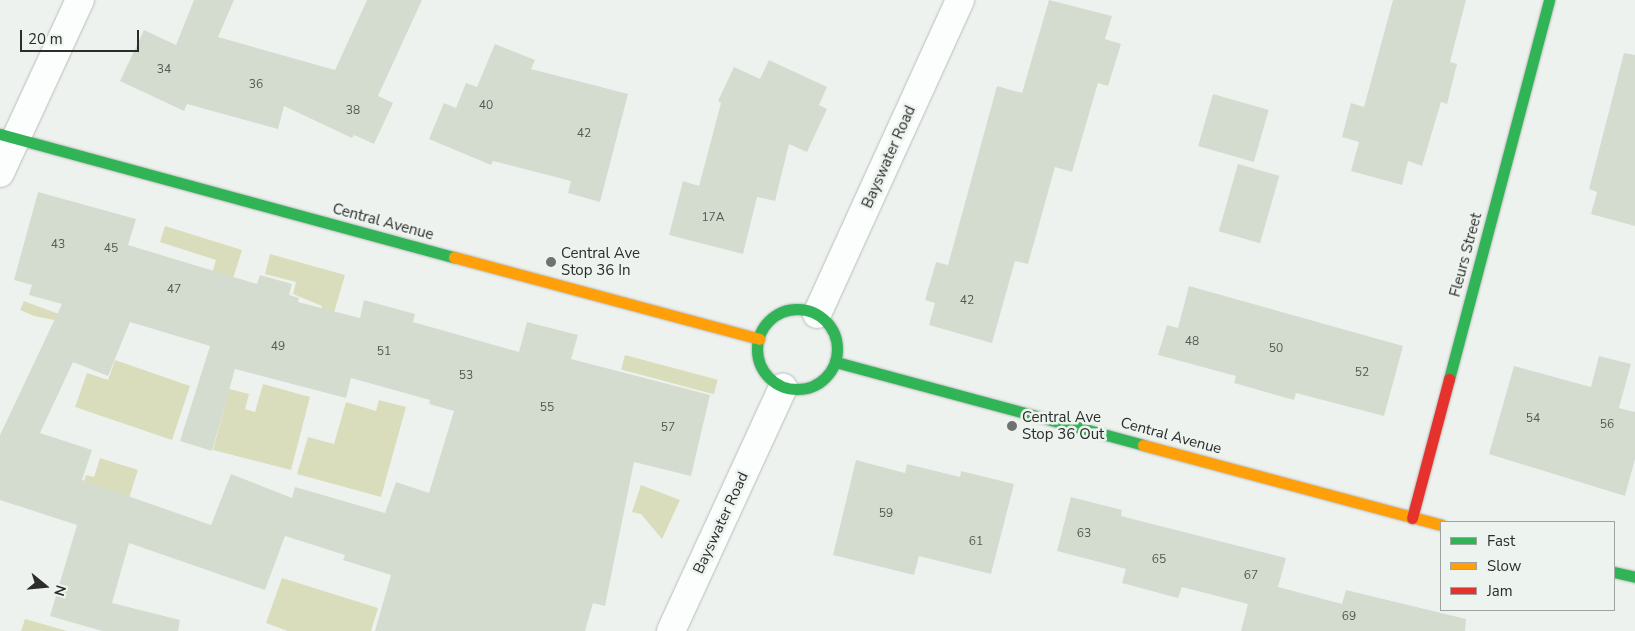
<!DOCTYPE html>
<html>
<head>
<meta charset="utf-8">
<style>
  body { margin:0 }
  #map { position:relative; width:1635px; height:631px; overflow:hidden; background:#eef2ef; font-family:"Nunito Sans",sans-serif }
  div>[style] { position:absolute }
  .green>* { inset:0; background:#daddbb; transform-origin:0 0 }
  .building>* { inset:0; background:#d4dccf; transform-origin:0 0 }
  .roads { filter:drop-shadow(0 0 1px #babdbb) drop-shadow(0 0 1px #babdbb) }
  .street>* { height:28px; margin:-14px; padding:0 14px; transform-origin:14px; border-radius:14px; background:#fcfdfd }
  .fast>* { height:11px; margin:-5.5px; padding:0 5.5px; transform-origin:5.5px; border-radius:5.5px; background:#30b455 }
  .fast>.ring { margin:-5.5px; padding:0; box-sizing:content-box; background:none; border:11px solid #30b455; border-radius:50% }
  .slow>* { height:11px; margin:-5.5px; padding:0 5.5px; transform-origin:5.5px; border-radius:5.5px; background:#ff9f0a }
  .jam>* { height:11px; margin:-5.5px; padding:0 5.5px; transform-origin:5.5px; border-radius:5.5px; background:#e5322d }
  .dots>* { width:14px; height:14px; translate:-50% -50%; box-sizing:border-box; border:2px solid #edf3ee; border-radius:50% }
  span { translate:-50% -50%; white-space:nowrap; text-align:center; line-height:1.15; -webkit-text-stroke:5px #edf3ee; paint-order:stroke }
  .number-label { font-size:12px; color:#555954 }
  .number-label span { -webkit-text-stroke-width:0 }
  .street-label { font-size:15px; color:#2b2d2b }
  .poi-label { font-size:15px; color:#2b2d2b }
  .left { translate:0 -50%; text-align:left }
  .legend { position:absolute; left:1440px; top:521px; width:175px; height:90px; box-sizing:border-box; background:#edf3ee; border:1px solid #9fa4a0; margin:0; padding:6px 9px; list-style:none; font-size:15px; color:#2b2d2b }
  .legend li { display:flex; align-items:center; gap:10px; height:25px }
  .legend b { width:25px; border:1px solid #9fa4a0 }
  .north { position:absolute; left:20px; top:561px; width:50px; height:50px; -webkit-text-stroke:4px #edf3ee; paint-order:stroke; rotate:107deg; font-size:14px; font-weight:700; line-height:20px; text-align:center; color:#2b2d2b }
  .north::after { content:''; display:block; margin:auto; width:18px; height:22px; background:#2b2d2b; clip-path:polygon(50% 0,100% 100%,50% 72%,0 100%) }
  .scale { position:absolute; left:20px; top:30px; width:119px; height:22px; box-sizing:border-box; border:2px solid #2b2d2b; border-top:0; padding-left:6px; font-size:15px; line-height:18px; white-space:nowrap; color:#2b2d2b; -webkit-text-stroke:4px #edf3ee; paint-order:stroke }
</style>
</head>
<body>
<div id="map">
  <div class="green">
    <i style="clip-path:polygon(165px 226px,242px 250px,220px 320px,200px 313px,216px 260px,160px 242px)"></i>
    <i style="clip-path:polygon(270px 254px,345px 275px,331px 323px,319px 320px,322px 306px,293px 294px,296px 282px,265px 274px)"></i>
    <i style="clip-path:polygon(24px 301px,72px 319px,59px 321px,34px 316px,20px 310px)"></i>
    <i style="left:625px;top:355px;width:96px;height:15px;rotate:15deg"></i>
    <i style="clip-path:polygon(115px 360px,190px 386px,172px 440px,75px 407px,87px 373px,108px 380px)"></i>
    <i style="clip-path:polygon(263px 384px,310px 397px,291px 470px,213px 450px,229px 389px,249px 394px,245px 409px,255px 412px)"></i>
    <i style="clip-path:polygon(379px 400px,406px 407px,381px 497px,297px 474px,308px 437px,334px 444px,346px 402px,376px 411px)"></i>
    <i style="clip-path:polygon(100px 458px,138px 470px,119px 529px,73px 514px,86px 475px,94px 477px)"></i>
    <i style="clip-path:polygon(641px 485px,680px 500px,662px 539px,641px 514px,632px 512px)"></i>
    <i style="clip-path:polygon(282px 578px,378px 608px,371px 631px,288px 631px,266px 623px)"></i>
    <i style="clip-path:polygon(25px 619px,67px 631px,21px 631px)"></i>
  </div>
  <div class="building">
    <i style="clip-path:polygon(194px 0,234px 0,218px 37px,335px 70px,367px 0,422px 0,378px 96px,393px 103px,374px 144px,354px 135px,352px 138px,284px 106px,278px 129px,187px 104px,184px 111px,120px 81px,144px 30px,176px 45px)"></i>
    <i style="clip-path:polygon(1049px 0,1112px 16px,1105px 39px,1121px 44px,1108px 86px,1098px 83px,1072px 172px,1055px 167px,1028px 264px,1015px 261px,992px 343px,929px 325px,935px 303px,925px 300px,936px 262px,948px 265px,997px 86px,1022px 93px)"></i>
    <i style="clip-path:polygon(1393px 0,1466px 0,1450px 62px,1457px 64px,1447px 104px,1441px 102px,1422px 166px,1408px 161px,1402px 185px,1351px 171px,1359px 142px,1342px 137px,1351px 103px,1364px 107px)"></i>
    <i style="clip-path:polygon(495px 44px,535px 60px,531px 69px,628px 94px,600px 202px,568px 193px,571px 181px,493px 161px,491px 165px,429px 139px,444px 103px,456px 108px,466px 83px,477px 87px)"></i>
    <i style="clip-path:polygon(1624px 53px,1635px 55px,1635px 226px,1591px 214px,1597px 192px,1589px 189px)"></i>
    <i style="clip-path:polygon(769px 60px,827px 87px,819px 105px,827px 109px,807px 152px,789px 144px,775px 201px,757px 197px,743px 254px,669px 235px,683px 181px,699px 186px,721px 103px,718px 101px,734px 67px,760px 79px)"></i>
    <i style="left:1213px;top:94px;width:58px;height:54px;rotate:16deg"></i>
    <i style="left:1238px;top:164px;width:43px;height:70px;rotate:16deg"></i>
    <i style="clip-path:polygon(evenodd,38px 192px,136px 219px,128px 245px,257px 284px,260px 275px,292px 284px,289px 295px,299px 298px,298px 302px,360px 318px,364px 300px,415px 314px,413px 322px,519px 352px,527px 322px,578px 335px,571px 359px,710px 395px,691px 476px,634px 462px,605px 606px,593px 603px,585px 631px,375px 631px,391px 575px,343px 560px,345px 555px,285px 536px,265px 590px,129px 543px,112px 603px,180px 620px,178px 631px,102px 631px,50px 616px,77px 525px,0 500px,0 435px,62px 304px,29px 295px,32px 285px,14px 280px,38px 192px,130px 322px,210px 346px,180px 441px,212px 451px,235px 369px,346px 398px,351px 378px,430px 400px,429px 404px,454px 411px,429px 493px,396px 482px,385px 513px,295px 487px,292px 498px,231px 474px,211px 525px,82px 480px,92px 450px,40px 433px,73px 362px,108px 376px,130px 322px)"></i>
    <i style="clip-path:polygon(1189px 286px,1403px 346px,1384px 416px,1296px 393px,1294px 400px,1234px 383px,1236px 376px,1158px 355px,1167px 325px,1178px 328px)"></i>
    <i style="clip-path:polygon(1599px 356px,1631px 364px,1619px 408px,1635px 412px,1635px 459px,1625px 496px,1489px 454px,1514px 366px,1591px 387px)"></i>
    <i style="clip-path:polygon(856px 460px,905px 473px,907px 464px,960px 477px,961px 471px,1014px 484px,991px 574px,919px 556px,914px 575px,833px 555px)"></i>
    <i style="clip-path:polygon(1071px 497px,1122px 510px,1121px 516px,1286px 558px,1278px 587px,1342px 604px,1346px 590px,1466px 619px,1465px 631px,1241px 631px,1248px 604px,1182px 587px,1178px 598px,1122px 583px,1126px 569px,1057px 551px)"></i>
  </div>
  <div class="roads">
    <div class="street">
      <i style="left:0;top:173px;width:191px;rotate:-65.2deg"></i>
      <i style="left:817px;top:314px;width:345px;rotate:-65.5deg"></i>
      <i style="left:671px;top:631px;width:268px;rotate:-65.3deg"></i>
    </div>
    <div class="fast">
      <i style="left:0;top:134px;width:470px;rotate:15.2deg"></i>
      <i class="ring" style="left:757px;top:309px;width:69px;height:69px"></i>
      <i style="left:836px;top:362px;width:318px;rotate:15.1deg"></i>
      <i style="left:1449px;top:379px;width:392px;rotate:-75.2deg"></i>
      <i style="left:1614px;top:572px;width:22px;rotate:13deg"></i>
    </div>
    <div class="slow">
      <i style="left:454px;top:257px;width:316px;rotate:15deg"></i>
      <i style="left:1143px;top:445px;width:309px;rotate:15deg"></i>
    </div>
    <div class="jam">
      <i style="left:1412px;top:518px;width:144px;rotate:-75.1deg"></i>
    </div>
  </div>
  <div class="dots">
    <i style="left:551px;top:262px;background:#6f7270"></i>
    <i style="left:1012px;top:426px;background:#6f7270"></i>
  </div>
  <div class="number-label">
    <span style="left:164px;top:70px">34</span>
    <span style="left:256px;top:85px">36</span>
    <span style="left:486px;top:106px">40</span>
    <span style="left:353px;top:111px">38</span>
    <span style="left:584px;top:134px">42</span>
    <span style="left:713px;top:218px">17A</span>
    <span style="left:58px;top:245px">43</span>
    <span style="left:111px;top:249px">45</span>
    <span style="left:174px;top:290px">47</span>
    <span style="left:967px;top:301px">42</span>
    <span style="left:1192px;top:342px">48</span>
    <span style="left:278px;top:347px">49</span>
    <span style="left:1276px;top:349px">50</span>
    <span style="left:384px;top:352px">51</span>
    <span style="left:1362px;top:373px">52</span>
    <span style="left:466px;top:376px">53</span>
    <span style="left:547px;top:408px">55</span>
    <span style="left:1533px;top:419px">54</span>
    <span style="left:1607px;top:425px">56</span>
    <span style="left:668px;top:428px">57</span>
    <span style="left:886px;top:514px">59</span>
    <span style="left:1084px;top:534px">63</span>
    <span style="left:976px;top:542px">61</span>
    <span style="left:1159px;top:560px">65</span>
    <span style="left:1251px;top:576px">67</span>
    <span style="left:1349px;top:617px">69</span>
  </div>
  <div class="street-label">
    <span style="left:889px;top:157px;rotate:-66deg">Bayswater Road</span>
    <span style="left:383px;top:222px;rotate:15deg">Central Avenue</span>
    <span style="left:1466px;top:255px;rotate:-75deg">Fleurs Street</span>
    <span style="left:1171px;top:436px;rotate:15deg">Central Avenue</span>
    <span style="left:721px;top:523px;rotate:-65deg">Bayswater Road</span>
  </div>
  <div class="poi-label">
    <span class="left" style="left:561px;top:262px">Central Ave<br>Stop 36 In</span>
    <span class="left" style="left:1022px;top:426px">Central Ave<br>Stop 36 Out</span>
  </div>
  <ul class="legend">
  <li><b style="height:6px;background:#30b455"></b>Fast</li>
  <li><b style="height:6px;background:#ff9f0a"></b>Slow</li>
  <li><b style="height:6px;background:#e5322d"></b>Jam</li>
  </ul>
  <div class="north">N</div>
  <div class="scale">20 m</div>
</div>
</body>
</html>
